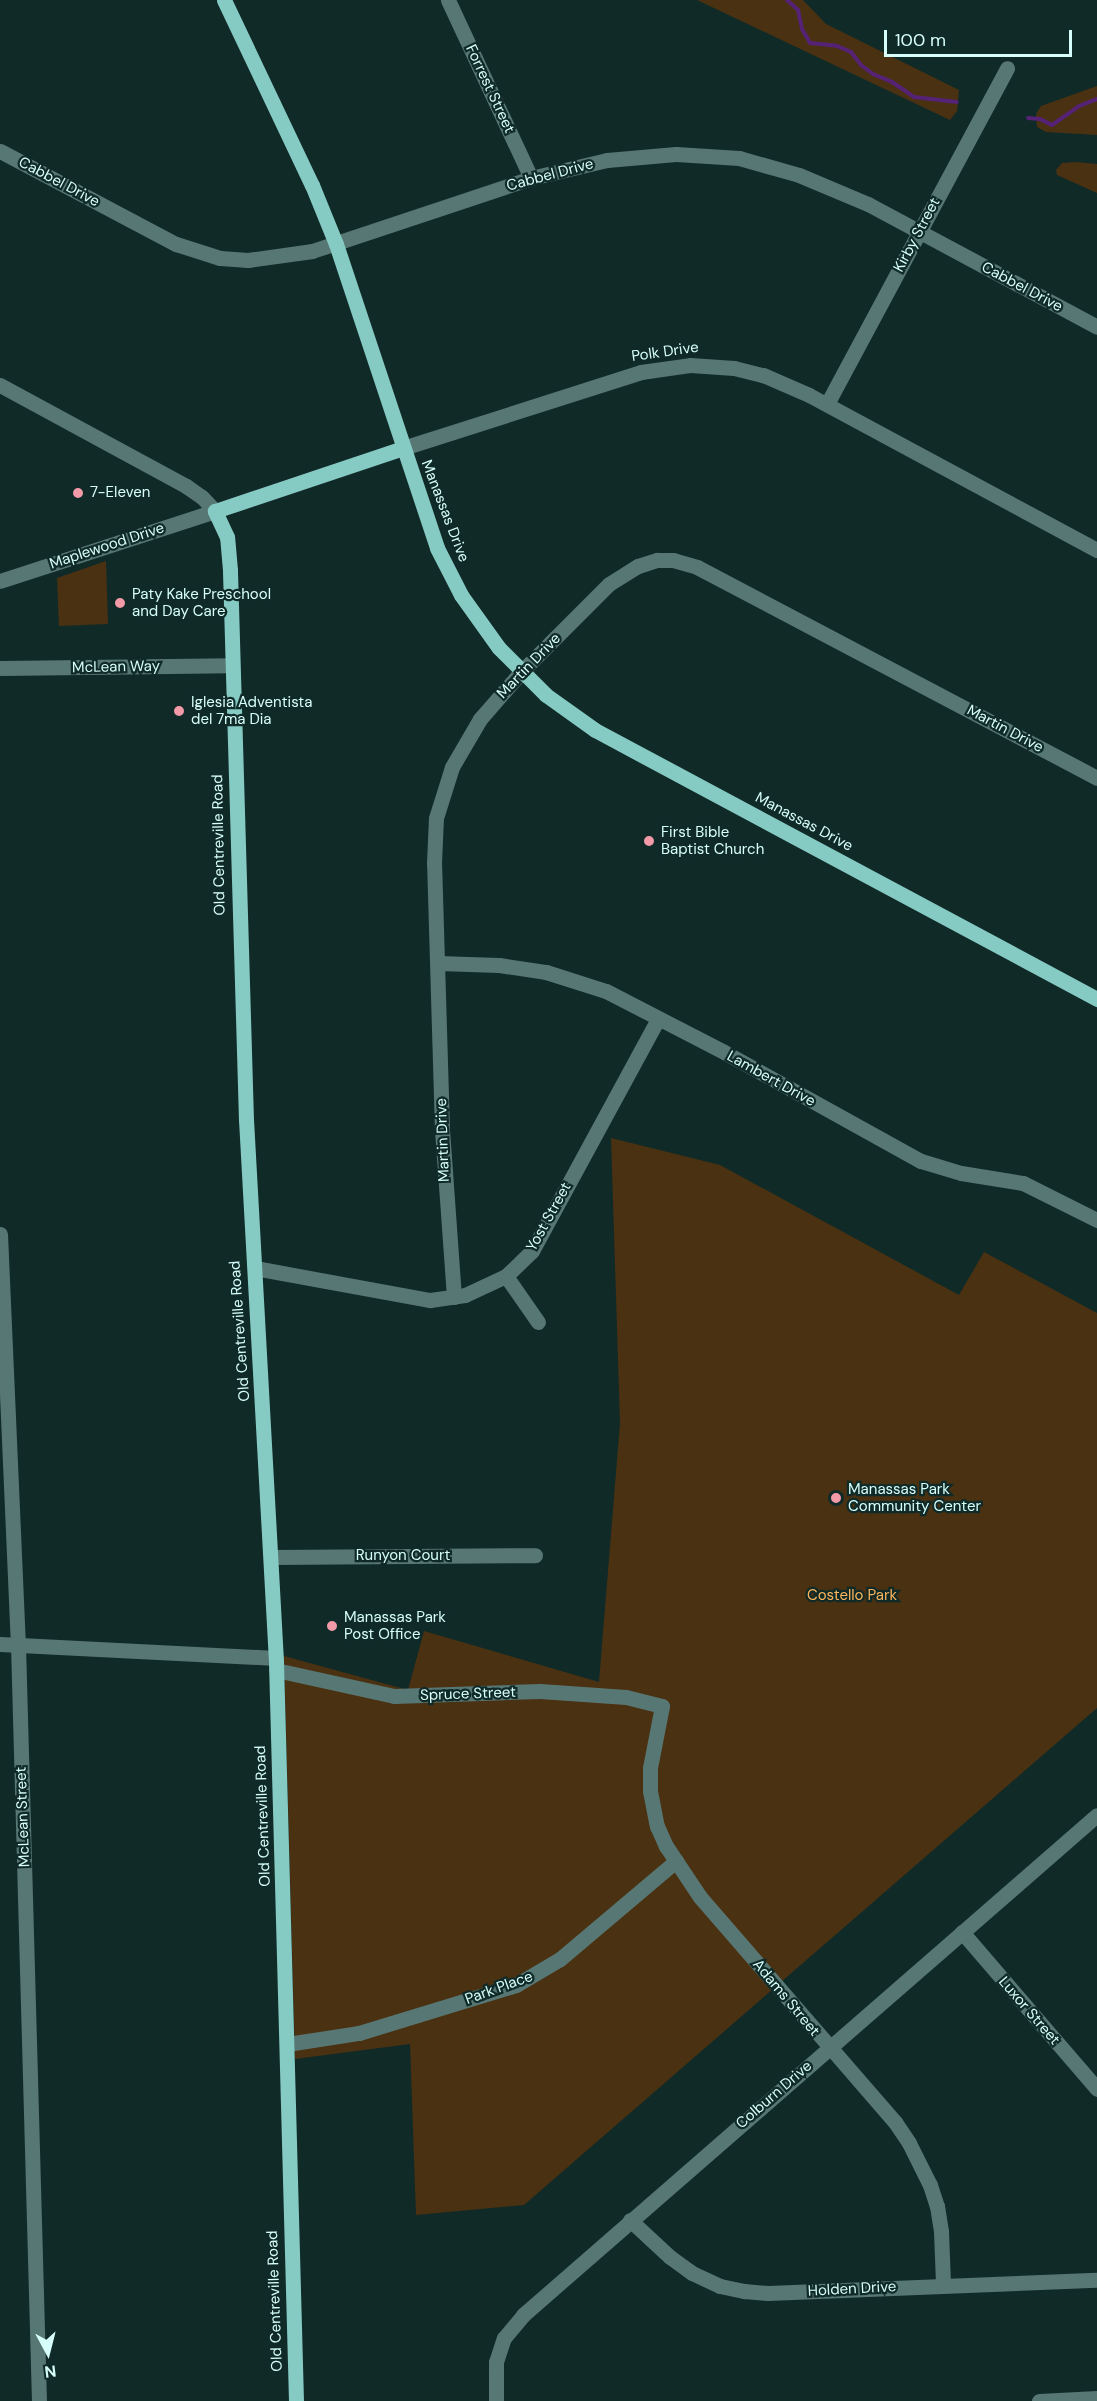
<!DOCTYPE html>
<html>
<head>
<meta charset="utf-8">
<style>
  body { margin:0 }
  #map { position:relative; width:1097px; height:2401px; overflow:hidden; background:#102a28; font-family:"DM Sans",sans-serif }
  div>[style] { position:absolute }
  .green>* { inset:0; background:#4a3112 }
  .stream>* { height:4px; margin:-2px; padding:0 2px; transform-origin:2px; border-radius:2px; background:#552276 }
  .minor>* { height:15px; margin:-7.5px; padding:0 7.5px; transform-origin:7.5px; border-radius:7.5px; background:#577774 }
  .major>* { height:15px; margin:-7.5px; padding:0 7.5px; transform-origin:7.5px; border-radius:7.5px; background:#86cac4 }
  .dots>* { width:16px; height:16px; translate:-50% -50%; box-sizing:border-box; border:3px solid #102a28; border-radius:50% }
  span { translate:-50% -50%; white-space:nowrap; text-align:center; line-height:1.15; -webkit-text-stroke:4.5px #102a28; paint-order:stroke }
  .street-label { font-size:15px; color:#d6fefa }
  .poi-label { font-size:15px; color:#d6fefa }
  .left { translate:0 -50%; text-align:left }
  .park-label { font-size:15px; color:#fdb45a }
  .north { position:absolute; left:18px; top:2323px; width:60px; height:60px; -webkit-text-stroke:4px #102a28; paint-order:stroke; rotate:173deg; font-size:16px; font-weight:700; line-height:24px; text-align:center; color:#d6fefa }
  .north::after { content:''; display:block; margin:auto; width:21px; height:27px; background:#d6fefa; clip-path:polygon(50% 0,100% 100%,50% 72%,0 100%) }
  .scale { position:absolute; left:884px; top:30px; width:188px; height:27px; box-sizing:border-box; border:3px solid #d6fefa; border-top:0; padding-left:8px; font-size:18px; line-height:21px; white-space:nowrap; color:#d6fefa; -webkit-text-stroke:4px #102a28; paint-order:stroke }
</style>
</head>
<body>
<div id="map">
  <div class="green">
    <i style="clip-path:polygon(697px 0,803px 0,826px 24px,959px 90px,957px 111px,950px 120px)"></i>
    <i style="clip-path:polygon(1097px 86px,1097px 135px,1046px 132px,1037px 127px,1036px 114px,1041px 106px)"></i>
    <i style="clip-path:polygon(1075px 162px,1097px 164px,1097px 193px,1057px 175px,1056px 170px,1062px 163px)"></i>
    <i style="clip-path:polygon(106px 561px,108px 624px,59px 626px,57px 578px)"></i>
    <i style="clip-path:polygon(611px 1138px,720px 1165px,959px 1295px,984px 1252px,1097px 1313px,1097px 1708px,524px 2205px,416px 2215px,410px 2044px,295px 2059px,284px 1656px,408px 1690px,424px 1631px,599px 1682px,620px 1423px)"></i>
  </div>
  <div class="stream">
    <i style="left:787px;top:0;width:15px;rotate:42deg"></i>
    <i style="left:798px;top:10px;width:19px;rotate:78deg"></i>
    <i style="left:802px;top:29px;width:16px;rotate:60deg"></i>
    <i style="left:810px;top:43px;width:27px;rotate:6deg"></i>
    <i style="left:837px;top:46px;width:15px;rotate:23deg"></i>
    <i style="left:851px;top:52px;width:16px;rotate:52deg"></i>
    <i style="left:861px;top:65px;width:15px;rotate:37deg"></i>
    <i style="left:873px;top:74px;width:21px;rotate:23deg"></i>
    <i style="left:892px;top:82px;width:27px;rotate:34deg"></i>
    <i style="left:914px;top:97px;width:43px;rotate:6.6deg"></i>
    <i style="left:1028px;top:118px;width:12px;rotate:5deg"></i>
    <i style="left:1040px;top:119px;width:13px;rotate:27deg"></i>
    <i style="left:1052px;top:125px;width:33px;rotate:-35deg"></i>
    <i style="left:1079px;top:106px;width:19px;rotate:-21deg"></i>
  </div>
  <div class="minor">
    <i style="left:448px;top:0;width:196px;rotate:65deg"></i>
    <i style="left:0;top:151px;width:199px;rotate:27.9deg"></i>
    <i style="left:176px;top:244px;width:46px;rotate:17.7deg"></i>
    <i style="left:220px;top:258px;width:28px;rotate:4deg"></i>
    <i style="left:248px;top:260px;width:65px;rotate:-8deg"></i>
    <i style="left:312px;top:251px;width:231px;rotate:-18.4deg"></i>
    <i style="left:531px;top:178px;width:78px;rotate:-13.3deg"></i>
    <i style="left:607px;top:160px;width:69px;rotate:-5deg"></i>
    <i style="left:676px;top:154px;width:63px;rotate:3.6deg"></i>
    <i style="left:739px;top:158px;width:62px;rotate:15.8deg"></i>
    <i style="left:799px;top:175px;width:75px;rotate:22.8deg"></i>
    <i style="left:868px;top:204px;width:260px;rotate:28.2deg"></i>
    <i style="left:0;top:385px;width:212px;rotate:28.5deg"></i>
    <i style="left:186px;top:486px;width:19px;rotate:35deg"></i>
    <i style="left:202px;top:497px;width:19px;rotate:47deg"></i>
    <i style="left:215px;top:511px;width:226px;rotate:162deg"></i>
    <i style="left:827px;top:404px;width:381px;rotate:-61.8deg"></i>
    <i style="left:403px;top:448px;width:250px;rotate:-17.7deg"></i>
    <i style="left:641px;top:372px;width:49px;rotate:-8.1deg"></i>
    <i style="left:690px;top:365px;width:44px;rotate:3.9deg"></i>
    <i style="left:734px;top:368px;width:30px;rotate:14deg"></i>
    <i style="left:763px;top:375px;width:50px;rotate:23.5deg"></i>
    <i style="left:809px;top:395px;width:327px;rotate:28.3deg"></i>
    <i style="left:0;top:668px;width:232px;rotate:-0.7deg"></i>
    <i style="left:438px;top:963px;width:61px;rotate:1.9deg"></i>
    <i style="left:499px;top:965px;width:48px;rotate:8.5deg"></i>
    <i style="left:546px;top:972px;width:63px;rotate:17.6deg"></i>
    <i style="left:606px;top:991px;width:133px;rotate:27.3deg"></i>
    <i style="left:724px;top:1052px;width:225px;rotate:29deg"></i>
    <i style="left:921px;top:1161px;width:42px;rotate:16.7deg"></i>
    <i style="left:961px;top:1173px;width:63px;rotate:9.2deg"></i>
    <i style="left:1023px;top:1183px;width:83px;rotate:26.6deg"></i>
    <i style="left:0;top:1234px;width:411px;rotate:87.5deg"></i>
    <i style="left:18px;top:1645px;width:756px;rotate:88.41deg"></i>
    <i style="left:255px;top:1268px;width:178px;rotate:10.4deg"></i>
    <i style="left:430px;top:1300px;width:35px;rotate:-8deg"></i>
    <i style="left:465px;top:1295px;width:45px;rotate:-24.9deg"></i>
    <i style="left:506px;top:1276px;width:36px;rotate:-44deg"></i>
    <i style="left:532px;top:1251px;width:264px;rotate:-61.5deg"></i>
    <i style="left:506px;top:1276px;width:56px;rotate:55.2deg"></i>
    <i style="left:454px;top:1297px;width:167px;rotate:-94.1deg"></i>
    <i style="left:442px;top:1130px;width:267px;rotate:-91.7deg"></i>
    <i style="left:434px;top:863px;width:45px;rotate:-87.5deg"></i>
    <i style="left:436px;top:818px;width:53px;rotate:-72.6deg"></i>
    <i style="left:452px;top:767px;width:56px;rotate:-59.7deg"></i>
    <i style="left:480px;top:719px;width:62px;rotate:-48.9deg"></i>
    <i style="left:521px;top:672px;width:124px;rotate:-45deg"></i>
    <i style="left:609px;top:584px;width:34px;rotate:-32deg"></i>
    <i style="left:638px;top:566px;width:20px;rotate:-18deg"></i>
    <i style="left:657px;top:560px;width:16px"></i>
    <i style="left:673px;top:560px;width:25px;rotate:16deg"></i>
    <i style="left:697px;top:567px;width:452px;rotate:27.8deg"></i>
    <i style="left:272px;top:1557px;width:263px;rotate:-0.4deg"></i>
    <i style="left:0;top:1644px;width:276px;rotate:2.9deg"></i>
    <i style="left:276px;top:1670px;width:121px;rotate:12.4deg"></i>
    <i style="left:394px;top:1696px;width:146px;rotate:-2deg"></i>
    <i style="left:540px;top:1691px;width:86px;rotate:4deg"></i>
    <i style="left:626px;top:1697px;width:37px;rotate:14deg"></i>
    <i style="left:662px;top:1706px;width:63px;rotate:101deg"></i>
    <i style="left:650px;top:1768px;width:23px;rotate:90deg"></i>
    <i style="left:650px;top:1791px;width:36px;rotate:79deg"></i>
    <i style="left:657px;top:1826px;width:22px;rotate:66deg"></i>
    <i style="left:666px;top:1846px;width:61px;rotate:56.3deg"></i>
    <i style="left:700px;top:1897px;width:298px;rotate:49.1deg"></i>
    <i style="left:895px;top:2122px;width:25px;rotate:56deg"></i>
    <i style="left:909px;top:2143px;width:47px;rotate:63.4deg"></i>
    <i style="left:930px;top:2185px;width:22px;rotate:72deg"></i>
    <i style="left:937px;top:2206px;width:25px;rotate:81deg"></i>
    <i style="left:941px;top:2231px;width:53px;rotate:87.8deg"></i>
    <i style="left:962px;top:1932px;width:207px;rotate:49.3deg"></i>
    <i style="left:287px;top:2044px;width:73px;rotate:-8.7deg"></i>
    <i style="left:359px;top:2033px;width:164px;rotate:-17deg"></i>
    <i style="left:516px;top:1985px;width:51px;rotate:-30.6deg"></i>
    <i style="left:560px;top:1959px;width:152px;rotate:-40.2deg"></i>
    <i style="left:630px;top:2220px;width:54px;rotate:42.8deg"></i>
    <i style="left:670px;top:2257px;width:27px;rotate:36deg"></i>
    <i style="left:692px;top:2273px;width:31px;rotate:25deg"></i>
    <i style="left:720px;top:2286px;width:25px;rotate:12deg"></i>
    <i style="left:744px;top:2291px;width:24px;rotate:5deg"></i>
    <i style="left:768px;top:2293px;width:329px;rotate:-2.3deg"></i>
    <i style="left:496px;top:2401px;width:39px;rotate:-90deg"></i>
    <i style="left:496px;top:2362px;width:25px;rotate:-72deg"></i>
    <i style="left:504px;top:2338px;width:30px;rotate:-50deg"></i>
    <i style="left:523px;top:2315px;width:761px;rotate:-41.06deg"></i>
    <i style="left:1039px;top:2401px;width:58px;rotate:-3deg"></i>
  </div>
  <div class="major">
    <i style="left:224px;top:0;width:205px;rotate:64.6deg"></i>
    <i style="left:312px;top:185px;width:64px;rotate:67.9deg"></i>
    <i style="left:336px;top:244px;width:320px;rotate:71.6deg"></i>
    <i style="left:437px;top:548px;width:53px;rotate:62.9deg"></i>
    <i style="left:461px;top:595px;width:65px;rotate:54.4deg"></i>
    <i style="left:499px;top:648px;width:66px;rotate:45deg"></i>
    <i style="left:546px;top:695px;width:60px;rotate:35.5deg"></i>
    <i style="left:595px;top:730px;width:570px;rotate:28.18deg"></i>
    <i style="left:296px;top:2401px;width:740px;rotate:-91.55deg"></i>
    <i style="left:276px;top:1661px;width:542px;rotate:-93.17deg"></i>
    <i style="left:246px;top:1120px;width:550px;rotate:-91.67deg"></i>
    <i style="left:230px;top:570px;width:33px;rotate:-95deg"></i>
    <i style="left:227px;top:537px;width:29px;rotate:-115deg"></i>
    <i style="left:215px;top:511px;width:198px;rotate:-18.5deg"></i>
  </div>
  <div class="dots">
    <i style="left:78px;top:493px;background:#f39aa9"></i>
    <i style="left:120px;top:603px;background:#f39aa9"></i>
    <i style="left:179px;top:711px;background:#f39aa9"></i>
    <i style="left:649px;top:841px;background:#f39aa9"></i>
    <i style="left:836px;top:1498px;background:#f39aa9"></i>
    <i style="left:332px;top:1626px;background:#f39aa9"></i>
  </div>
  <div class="street-label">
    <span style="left:490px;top:89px;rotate:65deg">Forrest Street</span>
    <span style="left:550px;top:175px;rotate:-15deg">Cabbel Drive</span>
    <span style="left:59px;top:182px;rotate:28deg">Cabbel Drive</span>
    <span style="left:917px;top:235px;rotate:-62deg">Kirby Street</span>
    <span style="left:1022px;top:287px;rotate:28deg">Cabbel Drive</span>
    <span style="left:665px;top:352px;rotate:-8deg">Polk Drive</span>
    <span style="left:445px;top:511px;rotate:69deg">Manassas Drive</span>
    <span style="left:107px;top:546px;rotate:-18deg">Maplewood Drive</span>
    <span style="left:529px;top:666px;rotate:-46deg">Martin Drive</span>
    <span style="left:116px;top:667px;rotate:-1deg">McLean Way</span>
    <span style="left:1005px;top:729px;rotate:28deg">Martin Drive</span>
    <span style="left:804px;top:822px;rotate:28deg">Manassas Drive</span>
    <span style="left:219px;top:845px;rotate:-91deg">Old Centreville Road</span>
    <span style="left:771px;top:1079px;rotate:29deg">Lambert Drive</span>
    <span style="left:443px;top:1140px;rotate:-92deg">Martin Drive</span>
    <span style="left:549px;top:1217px;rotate:-61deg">Yost Street</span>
    <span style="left:240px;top:1331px;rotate:-94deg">Old Centreville Road</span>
    <span style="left:403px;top:1556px">Runyon Court</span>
    <span style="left:468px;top:1694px;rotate:-2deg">Spruce Street</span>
    <span style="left:263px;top:1816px;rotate:-92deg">Old Centreville Road</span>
    <span style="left:23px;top:1817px;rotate:-92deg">McLean Street</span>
    <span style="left:499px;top:1988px;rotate:-20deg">Park Place</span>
    <span style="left:786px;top:1998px;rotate:50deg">Adams Street</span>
    <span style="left:1029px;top:2011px;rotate:49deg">Luxor Street</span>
    <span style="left:774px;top:2095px;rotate:-41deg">Colburn Drive</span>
    <span style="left:852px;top:2289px;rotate:-3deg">Holden Drive</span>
    <span style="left:275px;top:2301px;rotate:-92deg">Old Centreville Road</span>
  </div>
  <div class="poi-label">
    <span class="left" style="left:90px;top:493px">7-Eleven</span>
    <span class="left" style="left:132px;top:603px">Paty Kake Preschool<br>and Day Care</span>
    <span class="left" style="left:191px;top:711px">Iglesia Adventista<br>del 7ma Dia</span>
    <span class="left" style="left:661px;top:841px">First Bible<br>Baptist Church</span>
    <span class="left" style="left:848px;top:1498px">Manassas Park<br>Community Center</span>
    <span class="left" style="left:344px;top:1626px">Manassas Park<br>Post Office</span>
  </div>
  <div class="park-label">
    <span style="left:852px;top:1596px">Costello Park</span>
  </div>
  <div class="north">N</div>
  <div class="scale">100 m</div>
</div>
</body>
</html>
